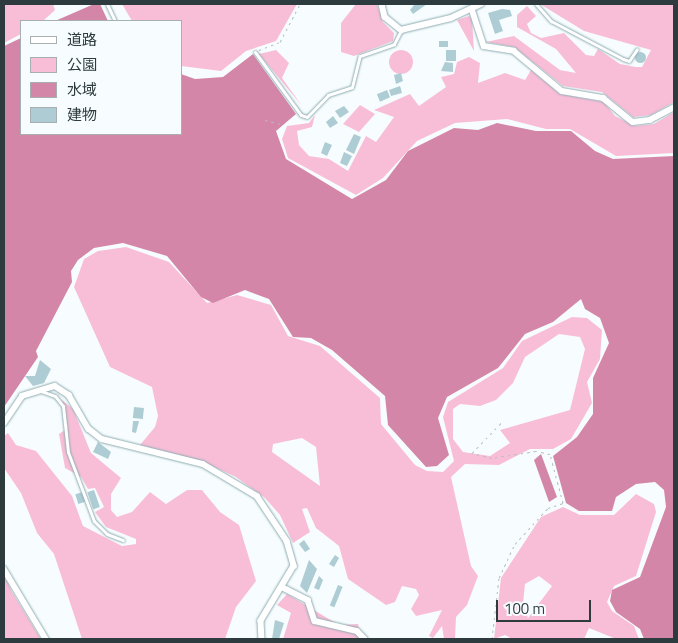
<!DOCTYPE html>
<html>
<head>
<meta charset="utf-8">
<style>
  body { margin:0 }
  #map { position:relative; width:678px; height:643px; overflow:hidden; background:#f7fdfe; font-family:"Titillium Web","Noto Sans JP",sans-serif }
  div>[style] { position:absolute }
  .green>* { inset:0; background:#f9bed7 }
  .round { border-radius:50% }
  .water>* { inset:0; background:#d486a9 }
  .building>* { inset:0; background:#adccd3; transform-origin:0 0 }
  .path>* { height:1px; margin-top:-0.5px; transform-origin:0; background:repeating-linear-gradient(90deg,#b6bec0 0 2.5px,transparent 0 6.5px) }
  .roads { filter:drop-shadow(0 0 1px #8eacb3) drop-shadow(0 0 1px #8eacb3) }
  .lane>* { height:3px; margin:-1.5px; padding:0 1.5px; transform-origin:1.5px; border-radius:1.5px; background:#fff }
  .street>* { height:5.5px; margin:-2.75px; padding:0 2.75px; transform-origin:2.75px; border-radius:2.75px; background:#fff }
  span { translate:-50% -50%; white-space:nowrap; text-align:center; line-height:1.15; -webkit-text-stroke:4.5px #f7fdfe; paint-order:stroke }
  .frame { position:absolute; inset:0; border:5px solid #2e3b3e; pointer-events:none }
  .legend { position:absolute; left:20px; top:20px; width:162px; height:115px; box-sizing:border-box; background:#f7fdfe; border:1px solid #a7afb1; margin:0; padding:6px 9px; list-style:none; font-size:15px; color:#2e3b3e }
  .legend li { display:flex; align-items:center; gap:10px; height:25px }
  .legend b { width:25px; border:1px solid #a7afb1 }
  .scale { position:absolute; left:496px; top:600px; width:95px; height:22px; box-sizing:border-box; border:2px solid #2e3b3e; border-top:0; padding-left:6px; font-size:15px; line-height:18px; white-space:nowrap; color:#2e3b3e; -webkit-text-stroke:4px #f7fdfe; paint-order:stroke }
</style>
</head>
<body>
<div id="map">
  <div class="green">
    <i style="clip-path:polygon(4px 4px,53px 4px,55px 10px,43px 21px,21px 21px,21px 34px,4px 43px)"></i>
    <i style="clip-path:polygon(122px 4px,297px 4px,276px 41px,246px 51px,221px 71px,181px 66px,181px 21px,132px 21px)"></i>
    <i style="clip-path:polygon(356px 4px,377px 4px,383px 22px,394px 33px,393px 41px,354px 56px,341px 52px,341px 23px)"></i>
    <i style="clip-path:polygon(540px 4px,674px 4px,674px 102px,651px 115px,633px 117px,602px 92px,563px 86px,514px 47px,486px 42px,514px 36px,560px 70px,576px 73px,556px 49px,517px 27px,517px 15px,527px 6px,536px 16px,527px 24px,531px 33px,541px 38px,564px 33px,586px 55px,594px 56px,598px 49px,620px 64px,636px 67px,642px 67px,651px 50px,584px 31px)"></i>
    <i style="clip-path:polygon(469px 16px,472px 19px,474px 51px,457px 20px)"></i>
    <i style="clip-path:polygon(276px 50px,289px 63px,282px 78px,302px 106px,259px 54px)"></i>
    <i class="round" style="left:389px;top:50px;width:24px;height:24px"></i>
    <i style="clip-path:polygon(469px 57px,480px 63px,478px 83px,505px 73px,525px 80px,531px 70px,560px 94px,604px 102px,615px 116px,635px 126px,654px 124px,674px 112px,674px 153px,616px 156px,570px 129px,546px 129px,507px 119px,455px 123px,417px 141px,383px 178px,356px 195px,288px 158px,282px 139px,287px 126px,309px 123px,315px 115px,312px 127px,297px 131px,299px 145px,309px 156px,329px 159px,348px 171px,366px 136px,376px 142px,394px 117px,374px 110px,410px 94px,419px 106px,446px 87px,441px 77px,454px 74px,457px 62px)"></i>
    <i style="clip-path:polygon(360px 105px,375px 114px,359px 132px,343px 124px)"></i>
    <i style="clip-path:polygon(evenodd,126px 247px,169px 262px,207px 303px,237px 295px,271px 305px,288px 336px,320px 346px,380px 398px,381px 424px,415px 465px,427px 471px,443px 472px,454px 461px,443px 417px,448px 402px,503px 368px,522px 341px,572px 317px,587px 318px,602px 330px,600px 359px,587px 382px,592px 403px,571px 439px,553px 449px,530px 449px,499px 465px,465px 464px,451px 477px,471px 566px,478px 576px,467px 605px,456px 617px,455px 639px,444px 639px,442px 626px,433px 638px,429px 636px,442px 610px,416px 616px,411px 609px,419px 595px,416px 589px,402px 586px,395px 602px,386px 605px,348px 579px,339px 546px,316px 528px,307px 508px,302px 509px,310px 532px,293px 543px,280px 515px,265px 498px,236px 477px,201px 461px,140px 445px,155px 427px,158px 416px,152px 387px,110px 367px,74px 287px,84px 259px,98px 251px,126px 247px,559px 334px,580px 337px,585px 349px,570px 410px,500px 430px,510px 443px,490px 456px,463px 452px,453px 439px,453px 409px,460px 404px,480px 406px,496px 400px,513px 383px,525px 357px,559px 334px,126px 247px,302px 438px,316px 447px,320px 486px,272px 452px,273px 444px,302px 438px)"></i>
    <i style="clip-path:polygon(62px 400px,73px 409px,91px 453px,121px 478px,111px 494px,111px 510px,117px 517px,132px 512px,150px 492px,166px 504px,187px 490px,202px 490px,220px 512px,239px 525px,256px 581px,236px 607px,225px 639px,82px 639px,54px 554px,37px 533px,21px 493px,4px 468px,4px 436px,8px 433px,16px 445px,36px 451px,72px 496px,83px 526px,122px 546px,136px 544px,136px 539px,106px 527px,95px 512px,104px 507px,95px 488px,88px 489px,81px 477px,65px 468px,59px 434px,68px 428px)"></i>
    <i style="clip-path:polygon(evenodd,636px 494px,654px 504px,656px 512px,636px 576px,614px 586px,607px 602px,612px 611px,634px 626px,639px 639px,616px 639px,589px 628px,584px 639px,512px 639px,505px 635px,494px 639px,501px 578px,541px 517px,563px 507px,580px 515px,614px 515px,636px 494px,539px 576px,552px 586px,528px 618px,523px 604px,525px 584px,539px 576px)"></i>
    <i style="clip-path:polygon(4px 574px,12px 592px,41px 639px,4px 639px)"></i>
    <i style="clip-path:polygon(287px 594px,339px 625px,358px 624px,362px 639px,283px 639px,291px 613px,277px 605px)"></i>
  </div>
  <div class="water">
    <i style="clip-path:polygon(94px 4px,100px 4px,108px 21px,55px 21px)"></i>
    <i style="clip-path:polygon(21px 38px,21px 134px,181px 134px,181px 74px,195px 79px,223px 77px,253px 54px,296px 114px,276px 131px,286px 159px,352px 199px,386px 180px,408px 151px,454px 128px,478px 130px,497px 123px,536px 131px,571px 131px,595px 151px,613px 159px,674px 156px,674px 639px,644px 639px,640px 629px,616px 612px,610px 601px,612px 590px,640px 577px,666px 507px,664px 490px,655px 482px,636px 484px,616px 497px,612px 511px,579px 511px,566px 503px,553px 456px,577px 437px,593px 414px,593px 378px,609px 343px,600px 318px,585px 309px,581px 299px,553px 322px,525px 334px,498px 368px,447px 397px,438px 418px,449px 455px,437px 466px,426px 467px,388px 425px,385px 396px,332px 350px,311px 338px,293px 337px,269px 299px,245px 290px,213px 303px,201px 297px,167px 256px,123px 243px,94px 248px,78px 260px,71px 271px,72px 282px,36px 351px,38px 357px,4px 407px,4px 46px)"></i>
    <i style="clip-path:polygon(541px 454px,557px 497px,549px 502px,534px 460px)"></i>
  </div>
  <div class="building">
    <i style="clip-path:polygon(415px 4px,427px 4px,413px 14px,410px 10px)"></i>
    <i style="clip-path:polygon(502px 9px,510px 10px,512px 16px,499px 20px,503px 31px,495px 34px,488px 13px)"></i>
    <i style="left:439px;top:41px;width:9px;height:6px"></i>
    <i style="left:446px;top:50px;width:10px;height:11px"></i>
    <i class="round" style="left:634.5px;top:51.5px;width:11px;height:11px"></i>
    <i style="clip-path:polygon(445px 62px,453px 63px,453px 72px,441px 71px)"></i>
    <i style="clip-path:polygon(401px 73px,403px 81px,396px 84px,394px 75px)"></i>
    <i style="clip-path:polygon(400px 86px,402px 93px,391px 96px,389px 90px)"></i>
    <i style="left:387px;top:90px;width:8px;height:11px;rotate:67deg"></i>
    <i style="clip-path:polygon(344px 106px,349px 112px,340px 118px,335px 111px)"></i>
    <i style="clip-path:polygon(333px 116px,338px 123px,330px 128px,326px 122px)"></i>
    <i style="clip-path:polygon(354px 134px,361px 137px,354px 154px,346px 150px)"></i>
    <i style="clip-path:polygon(325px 142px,332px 145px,327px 156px,321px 153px)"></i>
    <i style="clip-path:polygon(344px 152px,352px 156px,347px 166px,340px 163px)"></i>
    <i style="clip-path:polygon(40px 360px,51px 369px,44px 383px,33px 386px,25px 376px,35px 376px)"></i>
    <i style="left:134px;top:407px;width:10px;height:11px;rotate:6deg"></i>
    <i style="clip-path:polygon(133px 421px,139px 421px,136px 433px,132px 432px)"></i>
    <i style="clip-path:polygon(98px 442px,111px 452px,108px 459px,93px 452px)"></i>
    <i style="left:94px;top:490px;width:18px;height:7px;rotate:71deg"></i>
    <i style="left:83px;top:492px;width:10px;height:8px;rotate:73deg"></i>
    <i style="clip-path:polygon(304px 540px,310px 549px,305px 552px,299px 544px)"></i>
    <i style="clip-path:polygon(335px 555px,339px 558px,334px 567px,329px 564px)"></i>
    <i style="clip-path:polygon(309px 560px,317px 569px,307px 593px,300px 586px)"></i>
    <i style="clip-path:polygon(319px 576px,323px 580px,319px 590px,314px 588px)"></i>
    <i style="left:338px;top:585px;width:5px;height:22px;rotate:22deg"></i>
    <i style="clip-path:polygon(275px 620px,284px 623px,279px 639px,272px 639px)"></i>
  </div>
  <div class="path">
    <i style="left:259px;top:50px;width:22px;rotate:-21deg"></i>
    <i style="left:280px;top:42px;width:43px;rotate:-62.2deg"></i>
    <i style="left:265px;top:120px;width:16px;rotate:14deg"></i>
    <i style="left:492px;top:639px;width:61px;rotate:-83.5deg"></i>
    <i style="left:499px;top:578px;width:38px;rotate:-65deg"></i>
    <i style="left:515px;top:544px;width:49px;rotate:-47.5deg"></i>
    <i style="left:548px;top:508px;width:16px;rotate:-18deg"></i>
    <i style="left:563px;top:503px;width:51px;rotate:-104.9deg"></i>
    <i style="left:550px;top:454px;width:14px;rotate:-168deg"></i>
    <i style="left:536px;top:451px;width:45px;rotate:171deg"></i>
    <i style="left:492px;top:458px;width:21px;rotate:-166deg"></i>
    <i style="left:472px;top:453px;width:43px;rotate:-45.9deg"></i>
  </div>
  <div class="roads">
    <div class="lane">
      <i style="left:107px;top:4px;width:19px;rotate:65deg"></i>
      <i style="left:536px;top:4px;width:23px;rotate:49deg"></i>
      <i style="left:551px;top:21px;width:81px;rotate:27.8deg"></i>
      <i style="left:623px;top:59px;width:6px;rotate:18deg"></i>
      <i style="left:629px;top:61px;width:14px;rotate:-56deg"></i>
      <i style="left:255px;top:52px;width:78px;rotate:53.9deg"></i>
      <i style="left:301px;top:115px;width:6px;rotate:18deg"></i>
      <i style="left:307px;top:117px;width:30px;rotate:-46deg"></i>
      <i style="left:328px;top:95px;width:25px;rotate:-18deg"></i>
      <i style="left:352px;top:87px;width:32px;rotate:-76deg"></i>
      <i style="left:360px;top:56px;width:36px;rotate:-19deg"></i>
      <i style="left:394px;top:44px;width:16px;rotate:-63deg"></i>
      <i style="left:41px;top:391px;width:15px;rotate:20deg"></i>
      <i style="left:55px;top:396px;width:13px;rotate:51deg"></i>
      <i style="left:63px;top:406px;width:46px;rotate:83.8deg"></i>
      <i style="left:68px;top:452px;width:74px;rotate:69.4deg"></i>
      <i style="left:94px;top:521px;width:18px;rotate:45deg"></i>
      <i style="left:107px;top:534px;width:17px;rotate:21deg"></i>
    </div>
    <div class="street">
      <i style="left:382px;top:4px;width:13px;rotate:77deg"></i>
      <i style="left:385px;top:17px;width:21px;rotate:39deg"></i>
      <i style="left:401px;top:30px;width:51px;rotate:-13.5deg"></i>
      <i style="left:451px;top:18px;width:33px;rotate:-25deg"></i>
      <i style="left:472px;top:9px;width:39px;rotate:72deg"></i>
      <i style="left:484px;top:46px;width:30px;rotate:9deg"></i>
      <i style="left:514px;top:51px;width:62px;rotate:39.8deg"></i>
      <i style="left:562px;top:91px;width:42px;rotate:9.7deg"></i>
      <i style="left:603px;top:98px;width:38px;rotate:39deg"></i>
      <i style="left:633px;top:122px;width:17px;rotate:-7deg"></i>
      <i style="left:650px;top:120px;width:27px;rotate:-28deg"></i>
      <i style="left:4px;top:423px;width:32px;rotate:-56deg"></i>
      <i style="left:22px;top:396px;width:34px;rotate:-17deg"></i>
      <i style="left:55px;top:386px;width:17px;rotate:33deg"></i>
      <i style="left:69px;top:395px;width:39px;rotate:60deg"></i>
      <i style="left:89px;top:429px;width:16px;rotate:38deg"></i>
      <i style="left:102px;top:439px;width:104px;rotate:13.9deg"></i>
      <i style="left:203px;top:464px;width:63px;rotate:30.7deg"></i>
      <i style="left:257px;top:496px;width:54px;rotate:56.3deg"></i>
      <i style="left:287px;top:541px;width:26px;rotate:74deg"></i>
      <i style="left:294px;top:566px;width:64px;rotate:121deg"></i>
      <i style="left:261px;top:621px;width:18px;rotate:87deg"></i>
      <i style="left:4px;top:569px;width:82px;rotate:59deg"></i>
      <i style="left:284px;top:588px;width:27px;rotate:27deg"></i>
      <i style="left:308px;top:600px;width:22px;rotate:72deg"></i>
      <i style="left:315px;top:621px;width:43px;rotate:13.4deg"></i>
      <i style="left:357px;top:631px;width:11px;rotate:45deg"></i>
    </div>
  </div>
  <div class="frame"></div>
  <ul class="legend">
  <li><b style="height:6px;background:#fff"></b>道路</li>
  <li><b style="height:14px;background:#f9bed7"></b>公園</li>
  <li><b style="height:14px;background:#d486a9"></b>水域</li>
  <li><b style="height:14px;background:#adccd3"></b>建物</li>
  </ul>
  <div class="scale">100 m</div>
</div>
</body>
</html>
